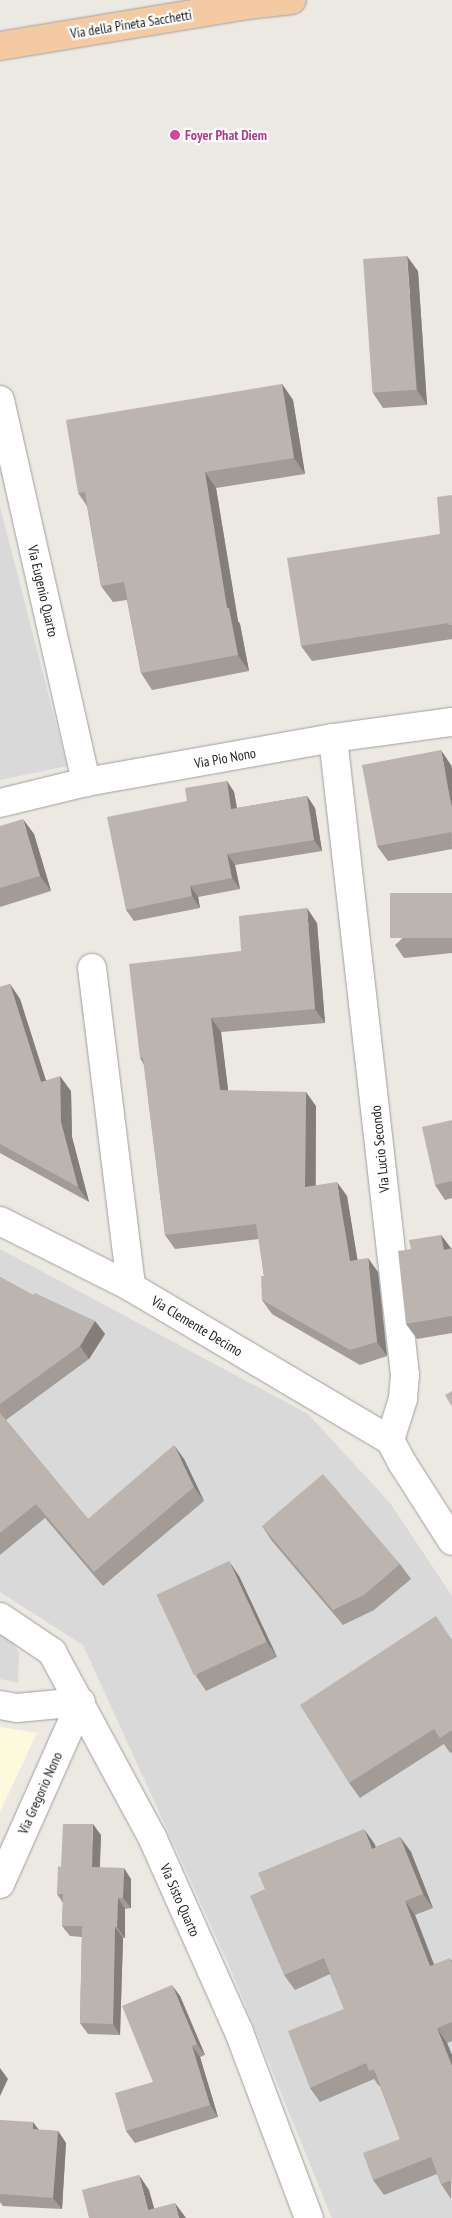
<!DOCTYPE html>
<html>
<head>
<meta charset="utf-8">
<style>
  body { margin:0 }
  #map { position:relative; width:452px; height:2218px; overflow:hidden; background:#ece8e2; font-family:"PT Sans Narrow",sans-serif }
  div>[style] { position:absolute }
  .residential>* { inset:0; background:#dad9d9 }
  .education>* { inset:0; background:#fcf9dc }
  .roads { filter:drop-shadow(0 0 1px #a0a0a0) drop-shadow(0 0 1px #a0a0a0) }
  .minor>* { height:28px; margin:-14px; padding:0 14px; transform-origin:14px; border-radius:14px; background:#fff }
  .major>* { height:28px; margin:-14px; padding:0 14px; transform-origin:14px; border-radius:14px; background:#f3caa1 }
  .wall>* { inset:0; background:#a29b96 }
  .shaded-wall>* { inset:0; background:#847e7a }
  .building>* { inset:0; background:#bcb4af; transform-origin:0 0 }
  .dots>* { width:14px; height:14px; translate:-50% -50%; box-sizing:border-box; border:2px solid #fff; border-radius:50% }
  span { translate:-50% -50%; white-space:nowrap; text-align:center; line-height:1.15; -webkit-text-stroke:4.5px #fff; paint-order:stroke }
  .street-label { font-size:14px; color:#1c1c1c }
  .hotel-label { font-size:14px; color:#b23c85; font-weight:700 }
  .left { translate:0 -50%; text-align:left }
</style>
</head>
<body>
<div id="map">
  <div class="residential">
    <i style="clip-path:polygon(0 507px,67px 766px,0 780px)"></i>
    <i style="clip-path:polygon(0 1249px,308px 1414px,390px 1503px,452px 1596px,452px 2218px,332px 2218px,231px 1970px,83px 1645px,0 1592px)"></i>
    <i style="clip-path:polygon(0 1629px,8px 1634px,19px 1653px,18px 1683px,0 1679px)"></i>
  </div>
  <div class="education">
    <i style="clip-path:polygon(0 1727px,37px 1733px,0 1812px)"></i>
  </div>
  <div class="roads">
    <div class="minor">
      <i style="left:0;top:400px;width:392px;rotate:77.3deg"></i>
      <i style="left:333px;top:738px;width:641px;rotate:83.55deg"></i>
      <i style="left:405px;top:1375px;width:24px;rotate:95deg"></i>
      <i style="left:403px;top:1399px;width:43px;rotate:107.6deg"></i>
      <i style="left:390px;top:1440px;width:27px;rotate:62deg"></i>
      <i style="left:403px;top:1464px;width:91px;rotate:57.5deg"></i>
      <i style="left:0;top:803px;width:89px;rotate:-13.7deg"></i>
      <i style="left:86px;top:782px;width:251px;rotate:-10.1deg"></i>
      <i style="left:333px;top:738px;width:120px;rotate:-7.7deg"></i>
      <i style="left:92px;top:968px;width:321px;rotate:83deg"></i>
      <i style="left:0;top:1221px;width:147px;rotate:26.7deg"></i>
      <i style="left:131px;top:1287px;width:301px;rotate:30.6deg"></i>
      <i style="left:0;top:1617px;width:63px;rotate:33.9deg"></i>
      <i style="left:52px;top:1652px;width:213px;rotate:61.6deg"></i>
      <i style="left:153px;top:1839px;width:211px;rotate:66deg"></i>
      <i style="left:239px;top:2032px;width:199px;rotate:69.4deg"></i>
      <i style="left:0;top:1705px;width:17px;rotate:10deg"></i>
      <i style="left:17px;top:1708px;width:64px;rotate:-5.4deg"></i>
      <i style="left:0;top:1884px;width:199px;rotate:-66deg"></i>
    </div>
    <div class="major">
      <i style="left:0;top:46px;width:250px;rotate:-9.4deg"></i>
      <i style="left:247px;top:5px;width:45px;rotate:-6.3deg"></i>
    </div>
  </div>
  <div class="wall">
    <i style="clip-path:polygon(418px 271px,427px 405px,383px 408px,373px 393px)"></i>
    <i style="clip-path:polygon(282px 384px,293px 400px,305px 474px,216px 488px,238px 621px,240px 624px,249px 671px,152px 690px,141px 673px,127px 600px,113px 602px,101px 586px,87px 506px,78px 493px)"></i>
    <i style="clip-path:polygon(452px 495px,452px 639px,312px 661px,301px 646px,440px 534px)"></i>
    <i style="clip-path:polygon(451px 765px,452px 849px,388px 861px,377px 846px)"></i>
    <i style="clip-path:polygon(227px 781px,234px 792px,237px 808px,307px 796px,315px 808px,322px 851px,235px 865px,240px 889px,198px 897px,200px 908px,134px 921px,126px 910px,187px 801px)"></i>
    <i style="clip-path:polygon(0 826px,34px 834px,51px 891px,0 907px)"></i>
    <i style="clip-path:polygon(452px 893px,452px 953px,404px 958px,395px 945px)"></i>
    <i style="clip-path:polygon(317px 923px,325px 1023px,221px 1032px,228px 1091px,316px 1106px,316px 1185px,347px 1196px,357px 1259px,378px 1272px,387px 1356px,360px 1365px,272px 1314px,262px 1300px,264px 1276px,259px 1239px,175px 1249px,165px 1235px,144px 1065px,140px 1058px,241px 951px)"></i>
    <i style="clip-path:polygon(10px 984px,20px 999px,46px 1080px,71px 1091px,72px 1137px,89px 1202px,0 1153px,0 987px)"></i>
    <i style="clip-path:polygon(452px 1120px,452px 1198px,445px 1200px,435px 1185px)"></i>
    <i style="clip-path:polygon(441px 1235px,451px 1248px,452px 1248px,452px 1333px,417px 1339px,406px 1324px,411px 1249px)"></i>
    <i style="clip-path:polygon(0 1277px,33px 1295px,95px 1321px,105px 1334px,89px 1359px,6px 1420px,88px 1519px,184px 1459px,204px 1501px,103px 1586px,45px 1518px,0 1555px)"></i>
    <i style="clip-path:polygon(262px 1526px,400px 1564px,411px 1579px,374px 1610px,343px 1625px,272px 1541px)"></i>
    <i style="clip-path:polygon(239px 1576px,277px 1657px,206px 1691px,196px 1676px)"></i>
    <i style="clip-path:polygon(452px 1639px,452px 1752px,450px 1753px,444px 1744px,360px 1798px,349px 1783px)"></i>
    <i style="clip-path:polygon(101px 1835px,100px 1868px,131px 1879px,131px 1908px,125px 1909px,125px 1938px,123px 1938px,120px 2035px,88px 2034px,80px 2023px,82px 1937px,70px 1936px,62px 1926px,63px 1903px,57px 1894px,61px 1867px)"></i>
    <i style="clip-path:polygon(400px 1837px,411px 1852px,433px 1908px,415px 1915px,434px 1964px,452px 1960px,452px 2041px,447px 2043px,452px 2055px,451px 2199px,441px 2184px,437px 2174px,384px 2195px,373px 2180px,400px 2139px,380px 2086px,379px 2086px,374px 2079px,320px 2102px,310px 2088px,344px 2009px,330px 1974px,295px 1990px,284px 1975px,374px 1843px,376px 1847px)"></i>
    <i style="clip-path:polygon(180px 1996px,205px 2055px,200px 2057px,218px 2117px,135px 2143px,126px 2131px,153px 2082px)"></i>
    <i style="clip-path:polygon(0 2120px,39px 2130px,58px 2131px,66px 2143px,62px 2209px,3px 2206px,0 2202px)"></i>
  </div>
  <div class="shaded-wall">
    <i style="clip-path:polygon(407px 256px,418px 271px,427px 405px,417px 390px)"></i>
    <i style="clip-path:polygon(282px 384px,293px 400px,305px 474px,294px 458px)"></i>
    <i style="clip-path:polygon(205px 472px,216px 488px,238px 621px,240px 624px,249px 671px,238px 655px,227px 608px)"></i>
    <i style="clip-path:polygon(441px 750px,451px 765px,452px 768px,452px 809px)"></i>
    <i style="clip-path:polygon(227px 781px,234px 792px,239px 820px,231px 809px)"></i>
    <i style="clip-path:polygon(307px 796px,315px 808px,322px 851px,314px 840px)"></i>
    <i style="clip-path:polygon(23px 819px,34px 834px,51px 891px,40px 876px)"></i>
    <i style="clip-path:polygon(227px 854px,235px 865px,240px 889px,232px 878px)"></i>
    <i style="clip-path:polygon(190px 886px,198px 897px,200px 908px,192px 896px)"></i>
    <i style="clip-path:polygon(307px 908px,317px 923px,325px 1023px,315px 1009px)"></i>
    <i style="clip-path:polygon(10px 984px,20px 999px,51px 1097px,41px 1082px)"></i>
    <i style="clip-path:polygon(211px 1018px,221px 1032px,230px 1105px,220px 1090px)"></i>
    <i style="clip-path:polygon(60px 1076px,71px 1091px,72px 1137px,89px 1202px,78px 1187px,61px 1122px)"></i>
    <i style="clip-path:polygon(306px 1092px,316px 1106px,315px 1201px,305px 1187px)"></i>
    <i style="clip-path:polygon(337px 1182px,347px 1196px,360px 1275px,350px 1261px)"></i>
    <i style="clip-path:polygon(441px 1235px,452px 1250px,444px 1250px)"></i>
    <i style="clip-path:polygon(368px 1258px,378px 1272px,387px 1356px,377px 1342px)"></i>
    <i style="clip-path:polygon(95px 1321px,105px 1334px,89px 1359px,80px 1346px)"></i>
    <i style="clip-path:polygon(174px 1445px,184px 1459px,204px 1501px,194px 1487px)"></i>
    <i style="clip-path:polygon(229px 1561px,239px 1576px,277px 1657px,267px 1642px)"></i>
    <i style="clip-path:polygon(93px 1824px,101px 1835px,99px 1878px,92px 1867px)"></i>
    <i style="clip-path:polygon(364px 1829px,374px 1843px,382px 1864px,372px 1849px)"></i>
    <i style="clip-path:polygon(400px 1837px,411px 1852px,433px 1908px,423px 1894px)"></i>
    <i style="clip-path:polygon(124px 1868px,131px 1879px,131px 1908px,123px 1898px)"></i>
    <i style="clip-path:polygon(118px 1898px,125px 1909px,125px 1938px,117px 1927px)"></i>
    <i style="clip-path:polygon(405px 1901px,415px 1915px,440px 1981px,430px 1966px)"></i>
    <i style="clip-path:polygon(115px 1927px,123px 1938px,120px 2035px,113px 2024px)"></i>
    <i style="clip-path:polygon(172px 1985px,180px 1996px,205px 2055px,197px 2044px)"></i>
    <i style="clip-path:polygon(437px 2028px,447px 2043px,452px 2055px,452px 2066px)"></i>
    <i style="clip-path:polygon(192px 2046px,200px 2057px,218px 2117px,210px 2105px)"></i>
    <i style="clip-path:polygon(0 2068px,8px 2079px,0 2096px)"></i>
    <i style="clip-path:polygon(33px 2122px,42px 2134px,33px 2129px)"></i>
    <i style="clip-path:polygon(58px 2131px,66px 2143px,62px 2209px,53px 2198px)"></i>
    <i style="clip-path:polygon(139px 2175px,149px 2190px,157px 2218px,148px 2210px)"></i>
    <i style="clip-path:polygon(175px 2203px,186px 2218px,179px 2218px)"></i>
  </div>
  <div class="building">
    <i style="left:407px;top:256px;width:134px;height:44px;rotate:86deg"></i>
    <i style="clip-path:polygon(282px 384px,294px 458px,205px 472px,227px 608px,229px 608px,238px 655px,141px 673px,124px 582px,101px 586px,85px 492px,78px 493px,66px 420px)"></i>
    <i style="clip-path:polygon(452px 495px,452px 625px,449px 625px,449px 623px,301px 646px,287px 558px,440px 534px,437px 497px)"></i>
    <i style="clip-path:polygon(441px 750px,452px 809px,452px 832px,377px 846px,362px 765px)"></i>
    <i style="clip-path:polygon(227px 781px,231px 809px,307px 796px,314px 840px,227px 854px,232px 878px,190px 886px,192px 896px,126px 910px,107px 817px,187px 801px,185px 788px)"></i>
    <i style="clip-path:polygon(23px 819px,40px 876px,0 888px,0 826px)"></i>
    <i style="left:452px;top:893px;width:45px;height:62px;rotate:90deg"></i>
    <i style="clip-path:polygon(307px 908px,315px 1009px,211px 1018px,220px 1090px,306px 1092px,305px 1187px,337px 1182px,350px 1261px,368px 1258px,377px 1342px,350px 1350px,262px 1300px,261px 1276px,264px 1276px,256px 1224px,165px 1235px,143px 1058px,140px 1058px,129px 964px,241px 951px,239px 916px)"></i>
    <i style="clip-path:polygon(10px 984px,41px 1082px,60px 1076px,61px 1122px,78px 1187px,0 1144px,0 987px)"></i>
    <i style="clip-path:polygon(452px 1120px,452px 1181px,435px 1185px,422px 1127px)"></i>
    <i style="clip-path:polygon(441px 1235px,444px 1250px,452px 1248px,452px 1316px,406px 1324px,398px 1251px,411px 1249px,409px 1240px)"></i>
    <i style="clip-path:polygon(0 1277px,33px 1295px,35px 1293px,95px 1321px,80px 1346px,0 1404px)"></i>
    <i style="clip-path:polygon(452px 1391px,452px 1407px,445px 1395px)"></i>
    <i style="clip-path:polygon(0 1413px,88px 1519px,174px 1445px,194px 1487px,94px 1572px,36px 1504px,0 1533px)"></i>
    <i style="clip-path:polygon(323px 1474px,400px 1564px,364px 1595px,333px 1610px,262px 1526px)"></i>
    <i style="left:229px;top:1561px;width:89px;height:80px;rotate:65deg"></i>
    <i style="clip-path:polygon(436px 1616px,452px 1640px,452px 1730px,440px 1738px,434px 1729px,349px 1783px,300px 1705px)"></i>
    <i style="clip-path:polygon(63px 1824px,93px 1824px,92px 1867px,124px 1868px,123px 1898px,118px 1898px,117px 1927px,115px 1927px,113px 2024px,80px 2023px,82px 1926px,62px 1926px,63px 1894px,57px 1894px,58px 1866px,61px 1867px)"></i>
    <i style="clip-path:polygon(364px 1829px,372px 1849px,400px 1837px,423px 1894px,405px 1901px,430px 1966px,450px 1958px,452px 1963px,452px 2022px,437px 2028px,452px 2066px,452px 2180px,441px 2184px,431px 2157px,373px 2180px,363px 2153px,400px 2139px,374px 2069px,369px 2071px,366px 2063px,310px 2088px,288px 2031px,344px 2009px,324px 1958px,284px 1975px,250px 1896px,265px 1889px,258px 1873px)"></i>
    <i style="clip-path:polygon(172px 1985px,197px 2044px,192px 2046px,210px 2105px,126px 2131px,115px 2093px,153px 2082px,122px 2006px)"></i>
    <i style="clip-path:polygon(0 2120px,33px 2122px,33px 2129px,58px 2131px,53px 2198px,0 2194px)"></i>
    <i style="clip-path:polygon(139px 2175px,148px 2210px,175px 2203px,179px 2218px,89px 2218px,82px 2190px)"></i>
  </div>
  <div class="dots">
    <i style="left:175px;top:135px;background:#d1479c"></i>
  </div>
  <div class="street-label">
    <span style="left:131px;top:24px;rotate:-9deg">Via della Pineta Sacchetti</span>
    <span style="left:43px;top:591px;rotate:77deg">Via Eugenio Quarto</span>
    <span style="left:225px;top:758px;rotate:-10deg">Via Pio Nono</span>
    <span style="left:380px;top:1149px;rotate:-96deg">Via Lucio Secondo</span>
    <span style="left:197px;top:1326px;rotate:31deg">Via Clemente Decimo</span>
    <span style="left:40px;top:1793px;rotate:-66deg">Via Gregorio Nono</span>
    <span style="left:180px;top:1900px;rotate:66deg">Via Sisto Quarto</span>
  </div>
  <div class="hotel-label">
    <span class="left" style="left:185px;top:135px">Foyer Phat Diem</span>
  </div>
</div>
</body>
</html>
